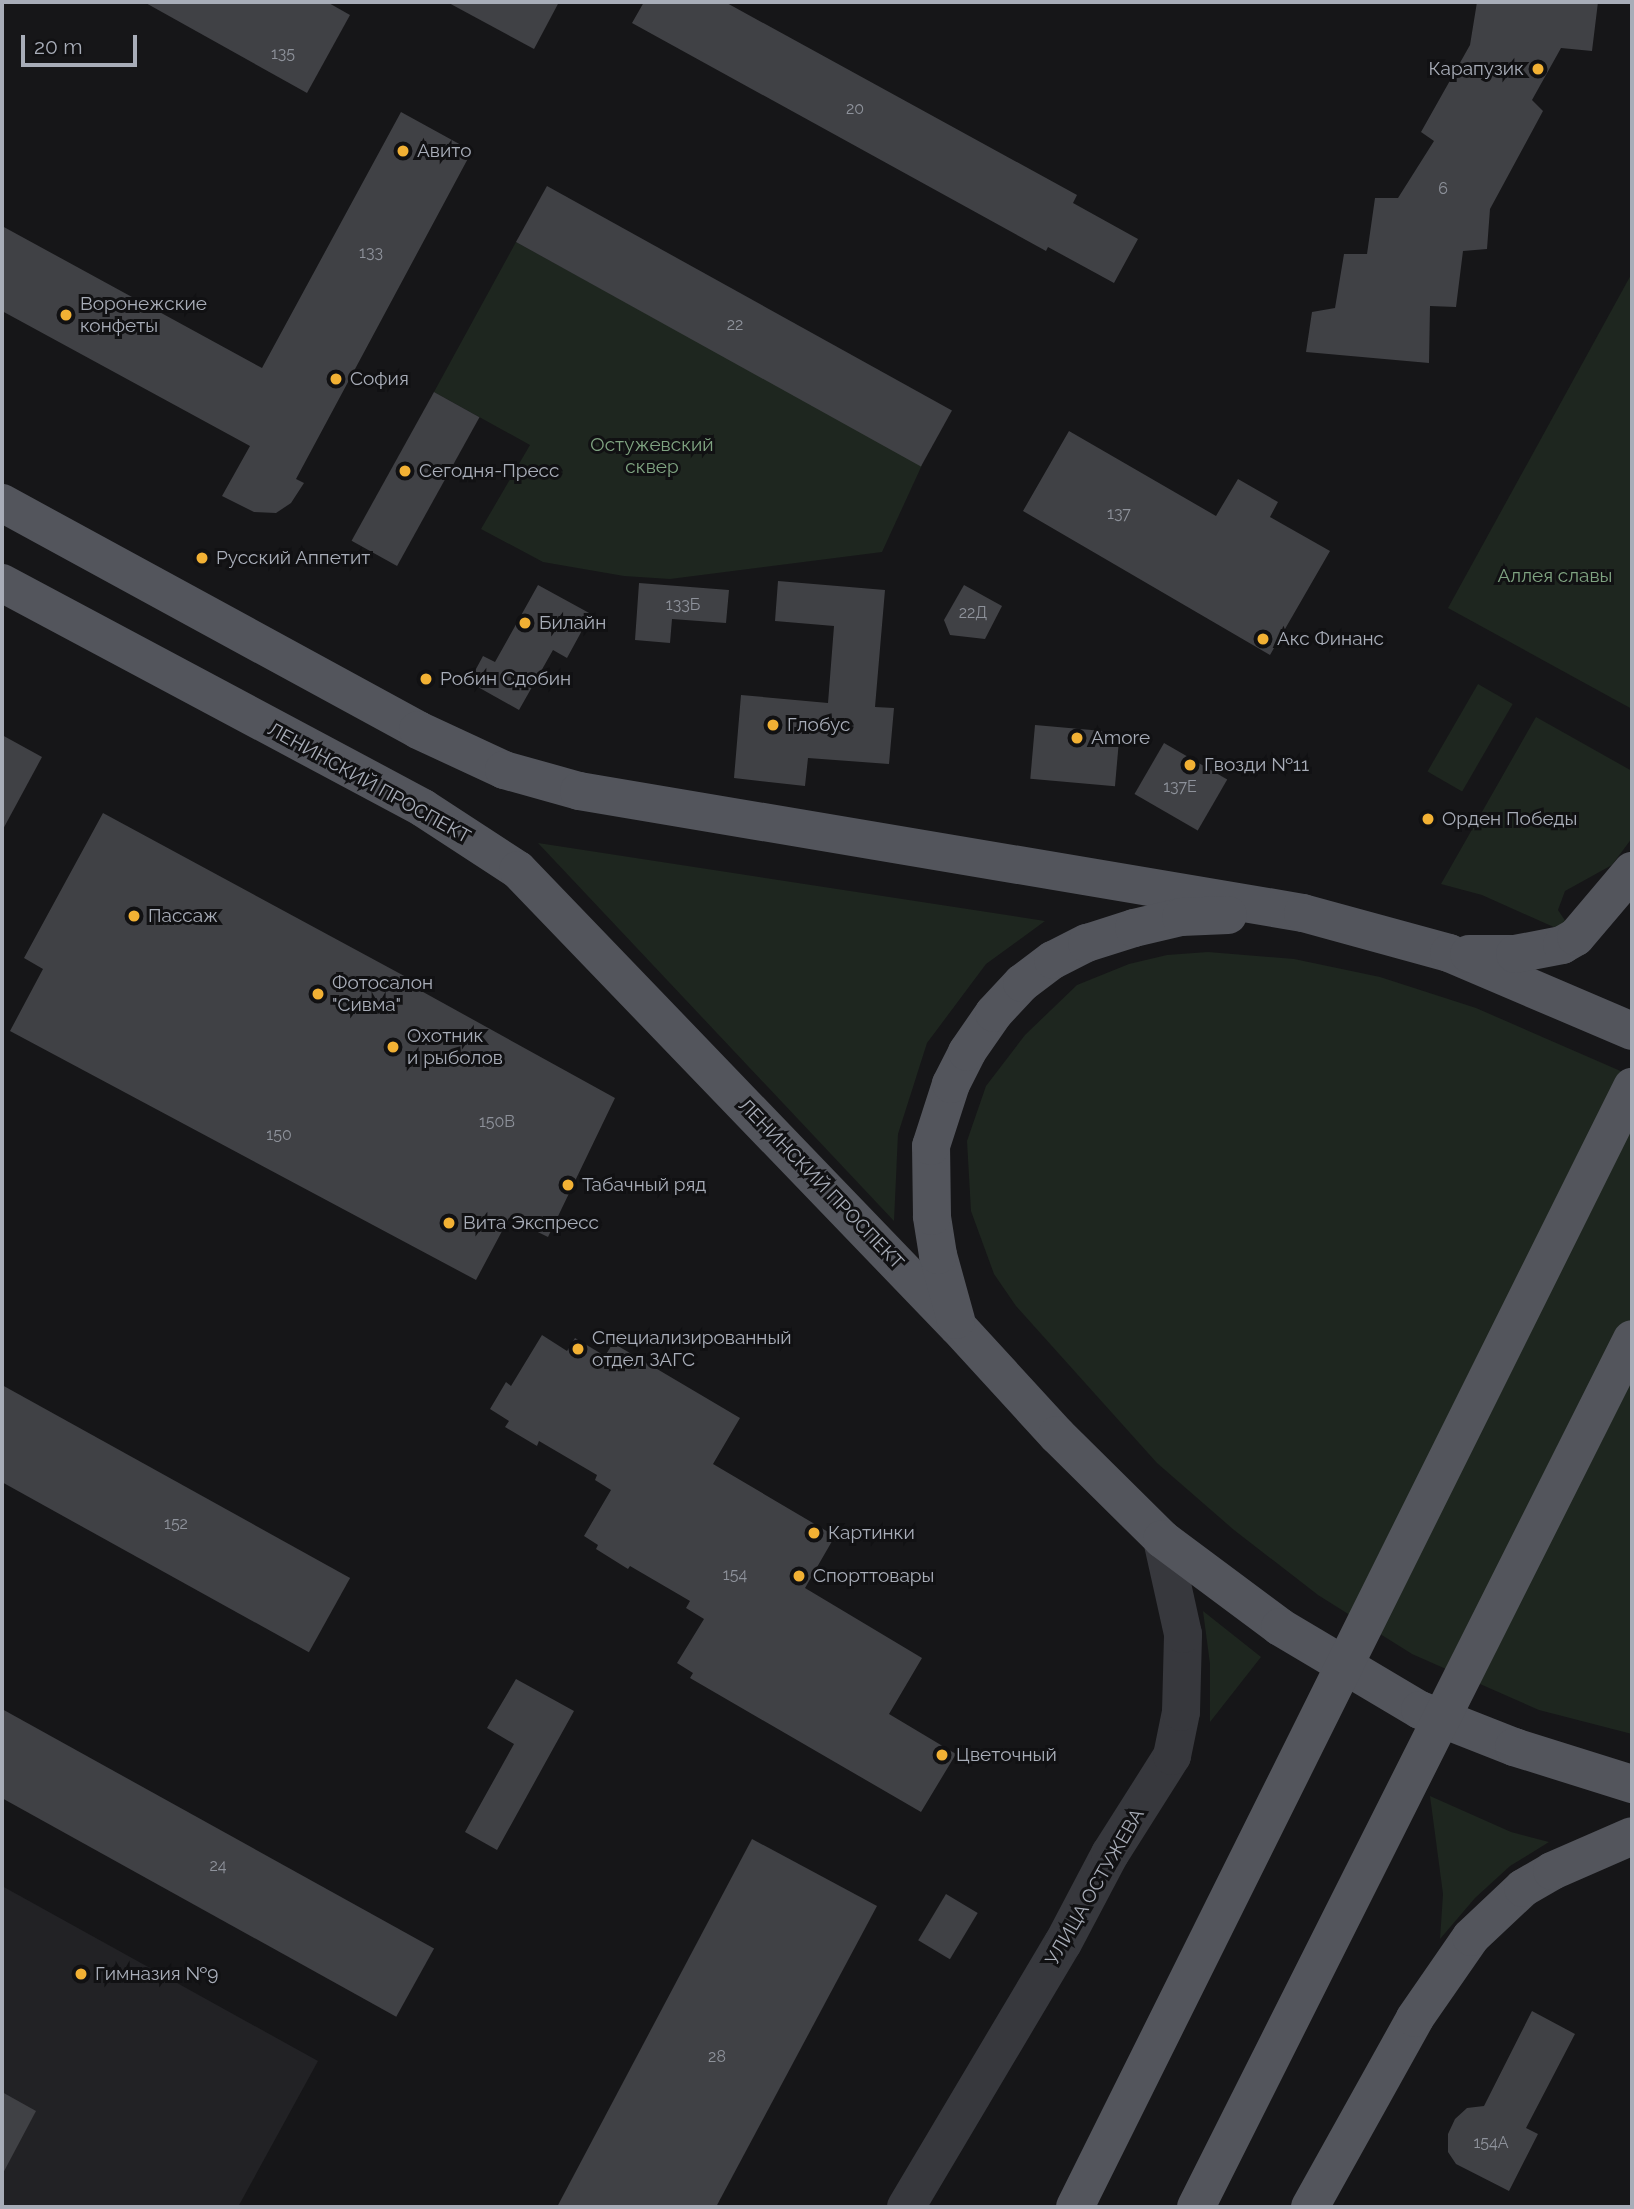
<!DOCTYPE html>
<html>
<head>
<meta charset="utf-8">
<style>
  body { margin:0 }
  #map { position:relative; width:1634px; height:2209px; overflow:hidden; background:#161618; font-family:Raleway,sans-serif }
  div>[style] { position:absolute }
  .built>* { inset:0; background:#222225 }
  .green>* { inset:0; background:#1e261f; transform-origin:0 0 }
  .building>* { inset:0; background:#404145; transform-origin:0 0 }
  .minor>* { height:38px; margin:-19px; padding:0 19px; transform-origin:19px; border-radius:19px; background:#37383d }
  .major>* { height:38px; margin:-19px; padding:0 19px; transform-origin:19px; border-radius:19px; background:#53555c }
  .dots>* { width:19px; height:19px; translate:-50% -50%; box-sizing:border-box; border:4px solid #111113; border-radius:50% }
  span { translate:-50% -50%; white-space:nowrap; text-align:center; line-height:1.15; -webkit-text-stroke:6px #111113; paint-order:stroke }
  .number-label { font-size:16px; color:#8e929b }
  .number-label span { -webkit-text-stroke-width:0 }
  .poi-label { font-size:19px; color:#a8adb8 }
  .right { translate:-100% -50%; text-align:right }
  .left { translate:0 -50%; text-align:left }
  .park-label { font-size:19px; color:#7fa381 }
  .street-label { font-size:19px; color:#a8adb8 }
  .frame { position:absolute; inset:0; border:4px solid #a8adb8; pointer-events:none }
  .scale { position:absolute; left:21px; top:35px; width:116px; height:32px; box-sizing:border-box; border:4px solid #a8adb8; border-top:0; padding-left:9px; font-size:21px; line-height:24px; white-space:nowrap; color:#a8adb8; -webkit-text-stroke:5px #111113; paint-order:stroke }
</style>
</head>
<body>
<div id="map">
  <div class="built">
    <i style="clip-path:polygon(2px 1886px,318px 2061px,238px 2207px,2px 2207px)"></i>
  </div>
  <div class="green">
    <i style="clip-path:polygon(516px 242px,922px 465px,882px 552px,670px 579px,624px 576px,543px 562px,481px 529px,530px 445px,434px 392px)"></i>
    <i style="clip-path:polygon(1632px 273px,1632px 709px,1448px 608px)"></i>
    <i style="left:1478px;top:684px;width:40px;height:101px;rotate:30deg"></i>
    <i style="clip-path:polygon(1536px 717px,1632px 771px,1632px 838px,1612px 865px,1565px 891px,1558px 910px,1576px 937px,1482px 895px,1441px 884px)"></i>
    <i style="clip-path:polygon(538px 843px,1045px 921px,986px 964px,927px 1043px,898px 1134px,894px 1221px)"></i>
    <i style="clip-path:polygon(1208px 952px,1294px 959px,1380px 977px,1476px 1008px,1632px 1076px,1632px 1734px,1539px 1710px,1412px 1654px,1318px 1595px,1234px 1530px,1157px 1463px,1016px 1306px,994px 1274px,971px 1211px,967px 1141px,986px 1086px,1025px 1035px,1077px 985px,1129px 964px,1167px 955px)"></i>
    <i style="clip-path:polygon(1203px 1611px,1261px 1657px,1210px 1722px,1210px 1664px)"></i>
    <i style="clip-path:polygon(1430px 1796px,1511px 1832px,1549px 1842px,1510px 1866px,1475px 1898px,1440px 1939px,1443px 1894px)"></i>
  </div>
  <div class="building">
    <i style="clip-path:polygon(144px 2px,327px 2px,350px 15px,307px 93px)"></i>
    <i style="clip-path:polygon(447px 2px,559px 2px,534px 49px)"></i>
    <i style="clip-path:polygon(644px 2px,725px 2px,1077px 195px,1073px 203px,1138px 239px,1114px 283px,1048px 247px,1046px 251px,632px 23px)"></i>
    <i style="clip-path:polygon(1477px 2px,1598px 2px,1592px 51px,1561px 48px,1532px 100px,1543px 111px,1490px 209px,1487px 249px,1463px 251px,1456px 307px,1430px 306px,1429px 363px,1306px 352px,1312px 312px,1335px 308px,1344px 254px,1367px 254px,1375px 198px,1398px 198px,1434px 141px,1421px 132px,1470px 45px)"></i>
    <i style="clip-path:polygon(401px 112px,472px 151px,296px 479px,304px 483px,291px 503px,276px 513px,254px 512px,222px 496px,250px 446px,2px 311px,2px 226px,262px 368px)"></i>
    <i style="left:547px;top:186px;width:463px;height:64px;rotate:29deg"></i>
    <i style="left:434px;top:392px;width:52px;height:170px;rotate:29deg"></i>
    <i style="clip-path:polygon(1069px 431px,1216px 516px,1238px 479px,1278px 502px,1270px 517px,1330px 551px,1270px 655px,1023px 511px)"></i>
    <i style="clip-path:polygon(778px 581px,885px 590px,875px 707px,894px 708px,889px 764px,808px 758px,805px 786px,734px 778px,741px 695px,828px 703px,834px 626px,775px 621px)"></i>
    <i style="clip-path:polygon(639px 583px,729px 590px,726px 623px,672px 619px,670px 643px,635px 640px)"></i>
    <i style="clip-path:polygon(538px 585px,591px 614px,567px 658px,553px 650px,519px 710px,469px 682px,483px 656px,495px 662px)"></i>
    <i style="clip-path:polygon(964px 585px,1002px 606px,985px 639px,950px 635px,944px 620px)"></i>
    <i style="left:1035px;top:725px;width:85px;height:54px;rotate:5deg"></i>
    <i style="clip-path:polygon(2px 735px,42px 757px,2px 831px)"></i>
    <i style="left:1164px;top:743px;width:73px;height:59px;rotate:30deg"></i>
    <i style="clip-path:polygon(103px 813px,408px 978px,405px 982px,615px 1098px,548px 1237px,509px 1218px,476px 1280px,10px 1031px,43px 969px,24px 958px)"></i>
    <i style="clip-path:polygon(542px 1335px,567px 1351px,575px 1338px,605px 1356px,613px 1343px,740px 1418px,713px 1464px,835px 1536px,805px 1588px,922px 1658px,889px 1714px,956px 1754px,921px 1812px,690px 1678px,693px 1673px,677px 1663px,704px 1619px,686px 1608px,690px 1601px,630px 1566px,628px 1569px,596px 1549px,598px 1545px,584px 1536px,611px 1490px,595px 1480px,597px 1475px,539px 1441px,537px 1446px,505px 1427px,509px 1421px,490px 1409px,506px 1382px,511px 1386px)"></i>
    <i style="left:2px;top:1385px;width:398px;height:85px;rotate:29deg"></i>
    <i style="clip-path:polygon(516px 1679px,574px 1711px,497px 1850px,465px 1832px,514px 1744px,487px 1728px)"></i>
    <i style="left:2px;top:1709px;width:494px;height:78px;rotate:29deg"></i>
    <i style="clip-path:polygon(752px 1839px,877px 1906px,716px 2207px,557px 2207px)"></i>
    <i style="left:946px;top:1894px;width:37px;height:54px;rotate:31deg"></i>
    <i style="clip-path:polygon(1532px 2011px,1575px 2034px,1526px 2128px,1538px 2134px,1509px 2191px,1456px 2164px,1448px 2152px,1448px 2134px,1455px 2119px,1467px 2108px,1484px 2106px)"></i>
    <i style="clip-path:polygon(2px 2092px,36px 2111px,2px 2175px)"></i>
  </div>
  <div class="minor">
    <i style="left:906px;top:2207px;width:307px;rotate:-59.3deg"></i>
    <i style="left:1063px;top:1943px;width:101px;rotate:-62.2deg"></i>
    <i style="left:1110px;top:1854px;width:116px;rotate:-57.7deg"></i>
    <i style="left:1172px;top:1756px;width:45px;rotate:-78.4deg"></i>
    <i style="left:1181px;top:1712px;width:78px;rotate:-88.5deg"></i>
    <i style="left:1183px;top:1634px;width:97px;rotate:-102.5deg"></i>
  </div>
  <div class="major">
    <i style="left:2px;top:503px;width:474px;rotate:28.6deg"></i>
    <i style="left:418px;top:730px;width:95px;rotate:24.9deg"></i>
    <i style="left:504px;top:770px;width:78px;rotate:15.6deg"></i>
    <i style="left:579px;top:791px;width:734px;rotate:9.56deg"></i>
    <i style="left:1303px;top:913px;width:151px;rotate:15.3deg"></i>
    <i style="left:1449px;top:953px;width:199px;rotate:23.1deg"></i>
    <i style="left:2px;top:583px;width:477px;rotate:28.1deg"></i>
    <i style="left:423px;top:808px;width:113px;rotate:33.1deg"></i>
    <i style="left:518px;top:870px;width:634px;rotate:46.09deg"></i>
    <i style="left:958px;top:1327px;width:147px;rotate:47.5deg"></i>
    <i style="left:1057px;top:1435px;width:148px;rotate:44.7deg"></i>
    <i style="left:1162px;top:1539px;width:147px;rotate:36.7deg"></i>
    <i style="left:1280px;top:1627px;width:163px;rotate:30.7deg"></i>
    <i style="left:1420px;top:1710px;width:101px;rotate:21.5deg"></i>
    <i style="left:1514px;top:1747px;width:124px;rotate:17.4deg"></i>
    <i style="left:1469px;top:954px;width:46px"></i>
    <i style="left:1515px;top:954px;width:48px;rotate:-10.8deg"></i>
    <i style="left:1562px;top:945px;width:16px;rotate:-30deg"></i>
    <i style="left:1576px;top:937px;width:87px;rotate:-49.7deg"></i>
    <i style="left:956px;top:1320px;width:67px;rotate:-105.5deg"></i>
    <i style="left:938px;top:1255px;width:39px;rotate:-99deg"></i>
    <i style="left:932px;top:1216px;width:70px;rotate:-90.8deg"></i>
    <i style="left:931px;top:1146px;width:65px;rotate:-72.1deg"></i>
    <i style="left:951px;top:1084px;width:36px;rotate:-63deg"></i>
    <i style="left:967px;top:1052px;width:47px;rotate:-55.3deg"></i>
    <i style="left:994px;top:1013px;width:41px;rotate:-47deg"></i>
    <i style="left:1022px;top:983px;width:39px;rotate:-37deg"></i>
    <i style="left:1053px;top:960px;width:38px;rotate:-27deg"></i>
    <i style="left:1087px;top:943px;width:49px;rotate:-17.7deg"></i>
    <i style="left:1134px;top:928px;width:48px;rotate:-13.2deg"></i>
    <i style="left:1181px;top:917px;width:47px;rotate:-2.4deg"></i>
    <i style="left:1075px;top:2207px;width:1251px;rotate:-63.56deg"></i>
    <i style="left:1196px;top:2207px;width:971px;rotate:-63.33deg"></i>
    <i style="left:1310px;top:2207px;width:216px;rotate:-60.9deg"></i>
    <i style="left:1415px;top:2018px;width:98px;rotate:-55.3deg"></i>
    <i style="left:1471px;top:1937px;width:71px;rotate:-43.3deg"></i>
    <i style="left:1523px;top:1888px;width:34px;rotate:-30deg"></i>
    <i style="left:1552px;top:1871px;width:87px;rotate:-23.6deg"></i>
  </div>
  <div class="dots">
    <i style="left:1538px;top:69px;background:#f2b134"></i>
    <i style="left:403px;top:151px;background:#f2b134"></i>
    <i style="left:66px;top:315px;background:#f2b134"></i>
    <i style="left:336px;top:379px;background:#f2b134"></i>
    <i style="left:405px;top:471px;background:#f2b134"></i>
    <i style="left:202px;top:558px;background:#f2b134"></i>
    <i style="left:525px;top:623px;background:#f2b134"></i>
    <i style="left:1263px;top:639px;background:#f2b134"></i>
    <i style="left:426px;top:679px;background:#f2b134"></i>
    <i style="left:773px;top:725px;background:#f2b134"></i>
    <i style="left:1077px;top:738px;background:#f2b134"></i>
    <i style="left:1190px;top:765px;background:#f2b134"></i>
    <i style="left:1428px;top:819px;background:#f2b134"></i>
    <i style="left:134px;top:916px;background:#f2b134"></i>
    <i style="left:318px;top:994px;background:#f2b134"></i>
    <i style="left:393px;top:1047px;background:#f2b134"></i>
    <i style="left:568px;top:1185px;background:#f2b134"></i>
    <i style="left:449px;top:1223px;background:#f2b134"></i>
    <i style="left:578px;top:1349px;background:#f2b134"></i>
    <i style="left:814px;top:1533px;background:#f2b134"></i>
    <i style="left:799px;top:1576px;background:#f2b134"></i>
    <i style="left:942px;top:1755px;background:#f2b134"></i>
    <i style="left:81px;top:1974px;background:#f2b134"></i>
  </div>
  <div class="number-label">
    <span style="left:283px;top:54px">135</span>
    <span style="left:855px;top:109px">20</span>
    <span style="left:1443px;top:189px">6</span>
    <span style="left:371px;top:253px">133</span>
    <span style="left:735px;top:325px">22</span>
    <span style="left:1119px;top:514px">137</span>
    <span style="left:683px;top:605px">133Б</span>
    <span style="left:973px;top:613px">22Д</span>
    <span style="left:1180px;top:787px">137Е</span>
    <span style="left:497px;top:1122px">150В</span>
    <span style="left:279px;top:1135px">150</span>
    <span style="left:176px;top:1524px">152</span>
    <span style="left:735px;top:1575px">154</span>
    <span style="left:218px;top:1866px">24</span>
    <span style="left:717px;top:2057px">28</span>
    <span style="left:1491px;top:2143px">154А</span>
  </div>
  <div class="poi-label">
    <span class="right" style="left:1524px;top:69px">Карапузик</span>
    <span class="left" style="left:417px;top:151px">Авито</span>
    <span class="left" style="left:80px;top:315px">Воронежские<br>конфеты</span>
    <span class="left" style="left:350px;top:379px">София</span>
    <span class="left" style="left:419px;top:471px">Сегодня-Пресс</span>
    <span class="left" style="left:216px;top:558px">Русский Аппетит</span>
    <span class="left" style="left:539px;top:623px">Билайн</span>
    <span class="left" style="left:1277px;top:639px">Акс Финанс</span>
    <span class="left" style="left:440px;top:679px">Робин Сдобин</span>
    <span class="left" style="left:787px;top:725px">Глобус</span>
    <span class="left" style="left:1091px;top:738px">Amore</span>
    <span class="left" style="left:1204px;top:765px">Гвозди №11</span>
    <span class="left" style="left:1442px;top:819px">Орден Победы</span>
    <span class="left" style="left:148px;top:916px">Пассаж</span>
    <span class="left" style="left:332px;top:994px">Фотосалон<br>"Сивма"</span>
    <span class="left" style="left:407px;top:1047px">Охотник<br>и рыболов</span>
    <span class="left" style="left:582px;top:1185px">Табачный ряд</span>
    <span class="left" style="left:463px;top:1223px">Вита Экспресс</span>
    <span class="left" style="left:592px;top:1349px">Специализированный<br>отдел ЗАГС</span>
    <span class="left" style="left:828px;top:1533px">Картинки</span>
    <span class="left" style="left:813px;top:1576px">Спорттовары</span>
    <span class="left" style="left:956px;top:1755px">Цветочный</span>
    <span class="left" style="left:95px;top:1974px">Гимназия №9</span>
  </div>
  <div class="park-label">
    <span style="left:652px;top:456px">Остужевский<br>сквер</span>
    <span style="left:1555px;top:576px">Аллея славы</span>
  </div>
  <div class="street-label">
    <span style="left:369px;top:783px;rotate:29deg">ЛЕНИНСКИЙ ПРОСПЕКТ</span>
    <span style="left:821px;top:1184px;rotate:46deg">ЛЕНИНСКИЙ ПРОСПЕКТ</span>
    <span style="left:1095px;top:1887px;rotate:-60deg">УЛИЦА ОСТУЖЕВА</span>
  </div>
  <div class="frame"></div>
  <div class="scale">20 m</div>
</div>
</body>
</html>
